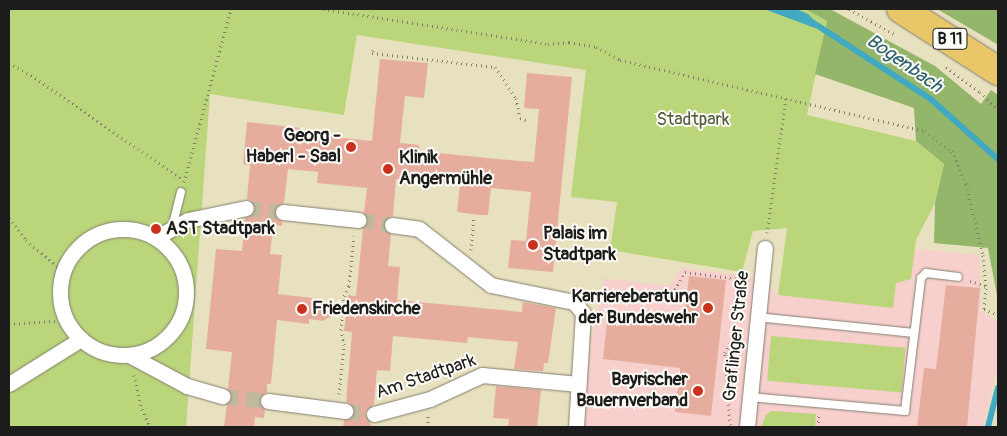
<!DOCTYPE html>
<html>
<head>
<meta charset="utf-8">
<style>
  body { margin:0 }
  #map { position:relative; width:1007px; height:436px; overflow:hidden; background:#e8e1bf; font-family:Pangolin,sans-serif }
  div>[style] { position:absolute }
  .built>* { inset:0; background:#f7d0cd }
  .green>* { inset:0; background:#bad57a; transform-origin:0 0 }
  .forest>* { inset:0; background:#93b66a }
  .water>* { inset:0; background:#42a9c2 }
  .stream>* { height:5.5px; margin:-2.75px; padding:0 2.75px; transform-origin:2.75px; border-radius:2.75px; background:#42a9c2 }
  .building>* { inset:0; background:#e6ad9e }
  .street-tunnel>* { height:15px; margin-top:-7.5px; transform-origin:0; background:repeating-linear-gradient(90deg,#bfba9e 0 15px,transparent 0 23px) }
  .path>* { height:3px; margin-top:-1.5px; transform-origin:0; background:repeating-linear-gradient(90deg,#827e6e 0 1px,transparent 0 5px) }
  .roads { filter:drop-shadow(0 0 1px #827e6e) drop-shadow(0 0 1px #827e6e) }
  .lane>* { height:8px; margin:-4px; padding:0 4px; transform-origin:4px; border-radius:4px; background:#fff }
  .street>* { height:15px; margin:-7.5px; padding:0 7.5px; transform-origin:7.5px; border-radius:7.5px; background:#fff }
  .street>.ring { margin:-7.5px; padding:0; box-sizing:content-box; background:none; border:15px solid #fff; border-radius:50% }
  .highway>* { height:28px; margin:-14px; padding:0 14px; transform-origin:14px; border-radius:14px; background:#e9c769 }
  .dots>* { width:14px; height:14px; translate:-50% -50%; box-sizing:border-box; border:2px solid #fdfcf7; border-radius:50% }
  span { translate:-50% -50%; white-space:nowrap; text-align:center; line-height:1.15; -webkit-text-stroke:4px #fdfcf7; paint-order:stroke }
  .shield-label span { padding:1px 4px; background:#fdfcf7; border:1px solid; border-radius:4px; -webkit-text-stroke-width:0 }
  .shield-label { font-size:16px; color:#1c1c1c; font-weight:700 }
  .park-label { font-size:18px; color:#535d3d }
  .poi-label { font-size:18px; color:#1c1c1c; font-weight:700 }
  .right { translate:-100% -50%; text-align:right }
  .left { translate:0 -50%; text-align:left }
  .street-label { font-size:18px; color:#1c1c1c }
  .water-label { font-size:19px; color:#2f626f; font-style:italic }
  .frame { position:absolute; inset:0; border:10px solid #1c1c1c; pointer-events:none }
</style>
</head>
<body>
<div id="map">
  <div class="built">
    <i style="clip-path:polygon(915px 249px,980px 255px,981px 310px,998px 321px,998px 367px,983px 427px,574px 427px,604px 278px,670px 286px,680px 268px,767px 278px,770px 288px,778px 295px,893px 308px,896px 283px,911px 279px)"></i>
  </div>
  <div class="green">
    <i style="clip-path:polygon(9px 9px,805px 9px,827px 21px,807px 115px,916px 141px,944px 164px,935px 203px,916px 240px,911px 279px,896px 283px,893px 308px,778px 295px,787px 228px,753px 231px,742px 272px,610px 250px,617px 202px,571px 197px,586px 70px,357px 35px,344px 115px,210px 94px,186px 427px,9px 427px)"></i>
    <i style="left:771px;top:336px;width:135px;height:45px;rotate:5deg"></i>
    <i style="clip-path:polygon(772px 411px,816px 414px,815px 427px,761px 427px,766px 415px)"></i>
  </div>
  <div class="forest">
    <i style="clip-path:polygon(805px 9px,830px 9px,935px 66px,981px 104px,991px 90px,998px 95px,998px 301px,988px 248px,934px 243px,935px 203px,944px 164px,916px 141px,914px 108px,815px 74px,827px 21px)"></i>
    <i style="clip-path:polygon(937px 9px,998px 9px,998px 45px,990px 40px)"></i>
  </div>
  <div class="water">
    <i style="clip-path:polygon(764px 9px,796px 9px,808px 14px,819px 25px,815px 28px)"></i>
  </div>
  <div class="stream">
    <i style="left:814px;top:23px;width:140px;rotate:33deg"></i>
    <i style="left:931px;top:99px;width:90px;rotate:41.8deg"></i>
    <i style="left:988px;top:427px;width:40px;rotate:-75.6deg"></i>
  </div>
  <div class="building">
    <i style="clip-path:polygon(380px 59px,428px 63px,424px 98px,405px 96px,400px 143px,419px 145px,419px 151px,497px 159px,534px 162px,539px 109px,524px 108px,527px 73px,572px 77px,553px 272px,508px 268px,511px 240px,526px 241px,531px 192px,491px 188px,488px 215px,480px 215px,457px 212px,460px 185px,396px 179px,393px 216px,385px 219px,383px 224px,391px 234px,388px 266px,400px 267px,397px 300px,522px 312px,523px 302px,556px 308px,548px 363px,544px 363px,543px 371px,514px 369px,518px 342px,468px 337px,467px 343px,393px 336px,390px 371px,377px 370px,374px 404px,365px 412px,372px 427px,343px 427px,344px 420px,352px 417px,354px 412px,351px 404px,346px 402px,352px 332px,344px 331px,348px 295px,356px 296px,363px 229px,368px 221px,364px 212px,367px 188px,317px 183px,318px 172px,288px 169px,284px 203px,276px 206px,274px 212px,277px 219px,282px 221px,282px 226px,273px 225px,270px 254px,282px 255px,278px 294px,312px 298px,312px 301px,325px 302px,336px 313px,323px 321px,309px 319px,309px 324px,277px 320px,271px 384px,267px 384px,267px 392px,259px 399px,265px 410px,264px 418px,255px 417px,254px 427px,224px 427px,227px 404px,232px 398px,228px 388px,232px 352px,206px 349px,216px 249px,242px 251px,245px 218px,255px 210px,253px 202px,247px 199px,250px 165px,243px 164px,247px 122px,302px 128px,302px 134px,372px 141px)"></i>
    <i style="clip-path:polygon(689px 276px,726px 280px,711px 416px,675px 412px,680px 368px,603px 359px,607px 322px,611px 322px,613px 312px,684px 319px)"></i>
    <i style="clip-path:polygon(946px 285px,980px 288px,967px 427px,917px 427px,924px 368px,936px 369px)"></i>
    <i style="clip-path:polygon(496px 386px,541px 390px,537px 427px,508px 427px,509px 419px,493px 418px)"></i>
  </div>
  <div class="street-tunnel">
    <i style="left:246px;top:208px;width:37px;rotate:6deg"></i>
    <i style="left:359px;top:220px;width:33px;rotate:9deg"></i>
    <i style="left:223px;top:396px;width:45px;rotate:6.3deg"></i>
    <i style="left:345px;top:411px;width:29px;rotate:6deg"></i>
  </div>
  <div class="path">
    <i style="left:323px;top:9px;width:228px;rotate:8.8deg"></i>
    <i style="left:548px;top:44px;width:21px;rotate:-5deg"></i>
    <i style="left:569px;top:42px;width:27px;rotate:10deg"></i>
    <i style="left:596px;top:47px;width:27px;rotate:28deg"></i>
    <i style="left:620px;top:60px;width:313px;rotate:13.1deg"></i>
    <i style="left:925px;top:131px;width:34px;rotate:37deg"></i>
    <i style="left:952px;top:151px;width:36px;rotate:67deg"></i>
    <i style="left:966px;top:184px;width:73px;rotate:76.5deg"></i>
    <i style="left:983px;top:255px;width:33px;rotate:85deg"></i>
    <i style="left:986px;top:288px;width:21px;rotate:95deg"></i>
    <i style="left:984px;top:309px;width:15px;rotate:23deg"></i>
    <i style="left:849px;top:9px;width:51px;rotate:29.1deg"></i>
    <i style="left:373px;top:50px;width:3px;rotate:108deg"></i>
    <i style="left:372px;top:53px;width:124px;rotate:6.5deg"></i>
    <i style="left:495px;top:67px;width:37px;rotate:56deg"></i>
    <i style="left:516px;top:98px;width:20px;rotate:79deg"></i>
    <i style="left:520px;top:118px;width:9px;rotate:21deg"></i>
    <i style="left:9px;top:63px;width:25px;rotate:29deg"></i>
    <i style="left:31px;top:75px;width:183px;rotate:34.6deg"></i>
    <i style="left:946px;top:67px;width:42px;rotate:36.3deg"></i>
    <i style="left:980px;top:92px;width:25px;rotate:45deg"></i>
    <i style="left:184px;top:182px;width:179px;rotate:-74.8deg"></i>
    <i style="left:9px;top:218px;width:28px;rotate:52deg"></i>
    <i style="left:26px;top:240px;width:48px;rotate:40deg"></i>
    <i style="left:767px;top:233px;width:136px;rotate:-82deg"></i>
    <i style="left:471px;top:250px;width:32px;rotate:-85deg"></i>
    <i style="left:970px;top:281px;width:17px;rotate:17deg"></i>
    <i style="left:670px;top:298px;width:30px;rotate:-60deg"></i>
    <i style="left:685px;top:272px;width:63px;rotate:7.4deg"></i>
    <i style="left:9px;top:324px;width:57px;rotate:-4deg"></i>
    <i style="left:134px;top:375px;width:35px;rotate:77deg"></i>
    <i style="left:142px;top:409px;width:20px;rotate:66deg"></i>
    <i style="left:339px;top:394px;width:49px;rotate:-84.2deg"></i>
    <i style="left:344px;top:345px;width:15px;rotate:-101deg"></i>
    <i style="left:341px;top:330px;width:34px;rotate:-85deg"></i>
    <i style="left:344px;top:296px;width:11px;rotate:-63deg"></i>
    <i style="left:349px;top:286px;width:50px;rotate:-84.3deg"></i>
    <i style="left:730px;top:425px;width:72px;rotate:-94deg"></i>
    <i style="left:725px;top:353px;width:22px;rotate:-63deg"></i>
    <i style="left:735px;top:333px;width:7px;rotate:-27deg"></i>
    <i style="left:428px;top:427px;width:12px;rotate:-90deg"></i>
    <i style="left:818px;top:427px;width:13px;rotate:-86deg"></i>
  </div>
  <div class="roads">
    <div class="lane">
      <i style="left:172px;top:228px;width:37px;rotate:-76deg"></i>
      <i style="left:756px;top:317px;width:159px;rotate:5.8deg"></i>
      <i style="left:749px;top:397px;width:157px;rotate:5.1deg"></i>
      <i style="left:905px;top:411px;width:134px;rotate:-83.1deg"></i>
      <i style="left:921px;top:278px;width:7px;rotate:-45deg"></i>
      <i style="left:926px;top:273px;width:32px;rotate:7deg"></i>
    </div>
    <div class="street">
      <i style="left:283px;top:212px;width:76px;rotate:6deg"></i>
      <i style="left:392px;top:225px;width:27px;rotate:8deg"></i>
      <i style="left:419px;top:229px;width:91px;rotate:37.9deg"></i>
      <i style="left:491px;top:285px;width:85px;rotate:11.6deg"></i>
      <i style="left:574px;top:302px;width:14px;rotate:51deg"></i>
      <i style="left:583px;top:313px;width:114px;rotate:93.5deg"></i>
      <i class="ring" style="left:60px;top:229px;width:111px;height:111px"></i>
      <i style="left:157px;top:237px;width:35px;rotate:-29deg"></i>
      <i style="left:188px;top:220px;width:59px;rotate:-11.7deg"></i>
      <i style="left:129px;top:355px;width:66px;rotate:28.1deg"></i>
      <i style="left:187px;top:386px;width:37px;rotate:16deg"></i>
      <i style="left:9px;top:384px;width:85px;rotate:-32deg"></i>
      <i style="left:268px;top:401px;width:78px;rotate:7.4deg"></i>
      <i style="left:374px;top:414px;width:58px;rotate:-15deg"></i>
      <i style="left:430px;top:399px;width:57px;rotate:-24.8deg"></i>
      <i style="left:482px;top:375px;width:97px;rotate:5.3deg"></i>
      <i style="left:747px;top:427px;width:180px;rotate:-84.3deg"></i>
    </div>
    <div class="highway">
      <i style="left:901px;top:9px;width:115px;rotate:32.6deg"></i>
    </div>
  </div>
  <div class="dots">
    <i style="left:351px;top:147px;background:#c8321e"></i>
    <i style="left:388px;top:169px;background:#c8321e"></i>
    <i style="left:156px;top:229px;background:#c8321e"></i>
    <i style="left:533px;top:245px;background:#c8321e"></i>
    <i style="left:708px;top:308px;background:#c8321e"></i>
    <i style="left:302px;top:309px;background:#c8321e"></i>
    <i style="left:698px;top:391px;background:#c8321e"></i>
  </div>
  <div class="shield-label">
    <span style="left:950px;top:39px">B 11</span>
  </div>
  <div class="park-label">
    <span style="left:693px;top:120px">Stadtpark</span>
  </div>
  <div class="poi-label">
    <span class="right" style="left:341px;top:147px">Georg -<br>Haberl - Saal</span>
    <span class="left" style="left:399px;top:169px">Klinik<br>Angermühle</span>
    <span class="left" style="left:166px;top:229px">AST Stadtpark</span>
    <span class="left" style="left:543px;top:245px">Palais im<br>Stadtpark</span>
    <span class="right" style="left:698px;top:308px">Karriereberatung<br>der Bundeswehr</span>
    <span class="left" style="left:312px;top:309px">Friedenskirche</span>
    <span class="right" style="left:688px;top:391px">Bayrischer<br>Bauernverband</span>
  </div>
  <div class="street-label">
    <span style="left:737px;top:336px;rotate:-84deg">Graflinger Straße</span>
    <span style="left:426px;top:377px;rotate:-19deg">Am Stadtpark</span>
  </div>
  <div class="water-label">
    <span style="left:904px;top:64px;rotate:35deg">Bogenbach</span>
  </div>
  <div class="frame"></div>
</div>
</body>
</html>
